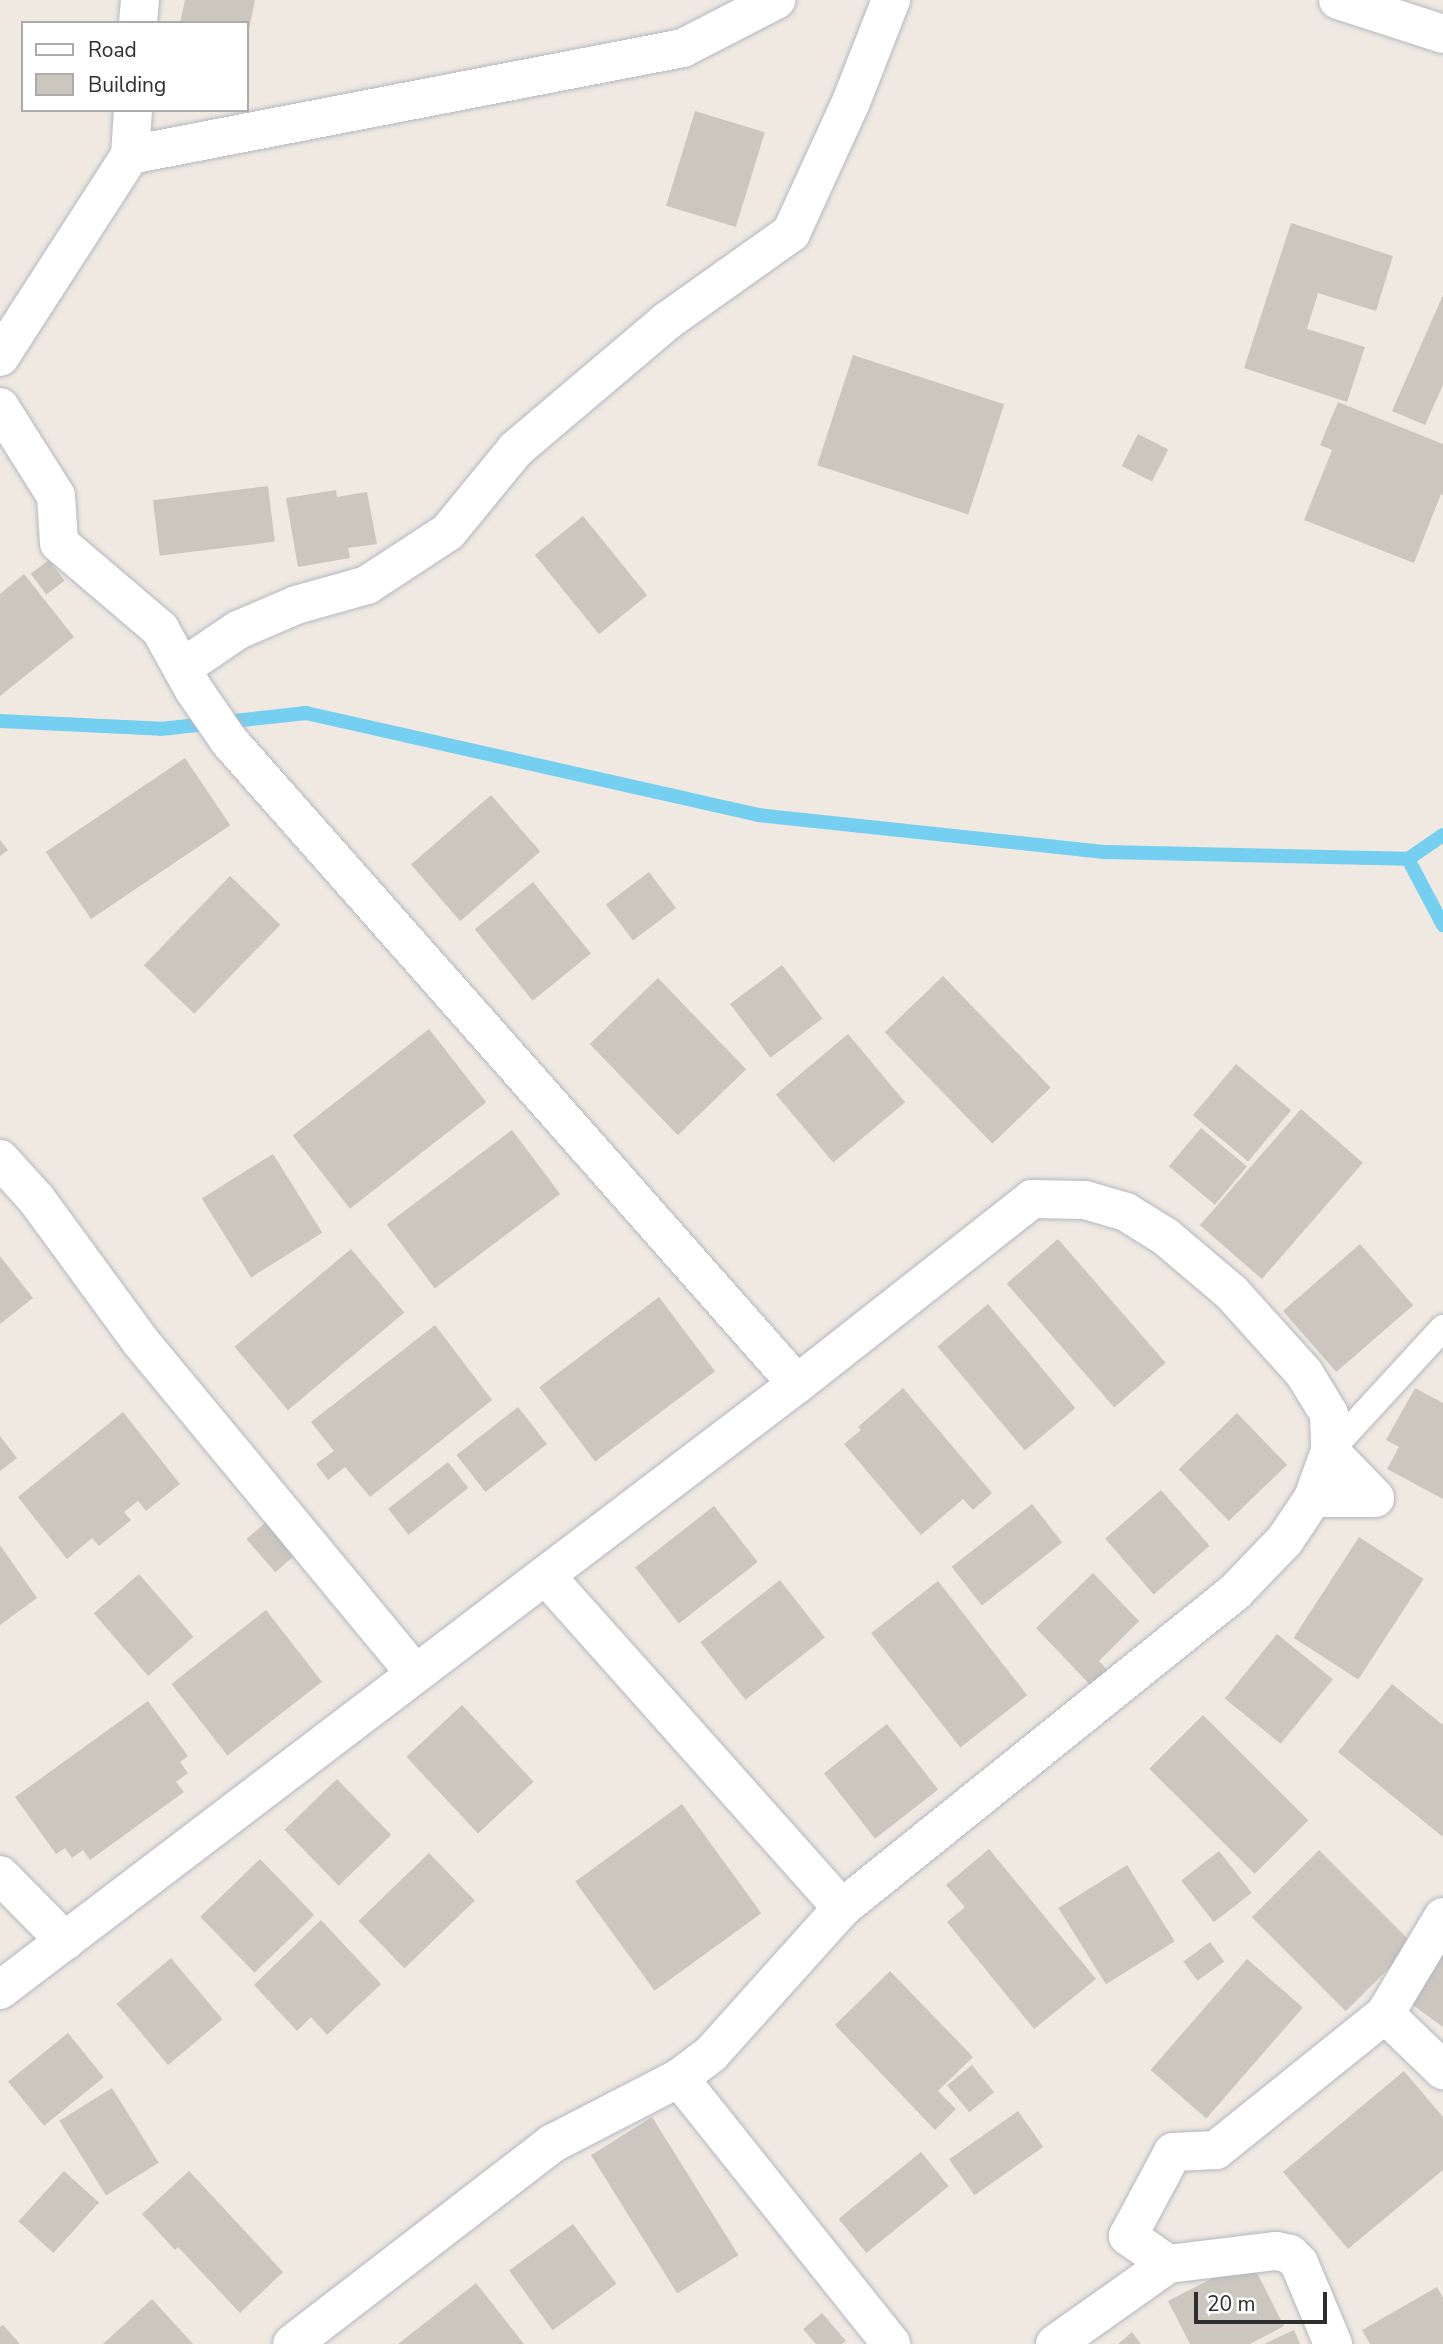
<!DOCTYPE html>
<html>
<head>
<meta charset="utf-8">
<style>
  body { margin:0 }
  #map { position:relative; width:1443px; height:2344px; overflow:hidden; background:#efe9e1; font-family:"Nunito Sans",sans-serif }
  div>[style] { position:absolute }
  .stream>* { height:14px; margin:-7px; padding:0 7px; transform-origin:7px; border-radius:7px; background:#75cff0 }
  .building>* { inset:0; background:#cbc7bf; transform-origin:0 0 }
  .roads { filter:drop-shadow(0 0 2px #b4b7c1) drop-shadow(0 0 2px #b4b7c1) }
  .lane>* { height:26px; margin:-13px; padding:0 13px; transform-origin:13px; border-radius:13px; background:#fff }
  .street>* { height:38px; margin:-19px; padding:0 19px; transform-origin:19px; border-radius:19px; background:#fff }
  span { translate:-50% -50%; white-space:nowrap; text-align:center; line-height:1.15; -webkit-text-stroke:6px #fff; paint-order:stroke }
  .legend { position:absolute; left:21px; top:21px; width:228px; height:91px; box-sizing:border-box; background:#fff; border:2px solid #ababab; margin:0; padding:9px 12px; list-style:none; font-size:21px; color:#2e2e2e }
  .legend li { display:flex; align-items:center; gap:14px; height:35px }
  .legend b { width:35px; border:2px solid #ababab }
  .scale { position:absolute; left:1194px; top:2292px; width:133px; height:32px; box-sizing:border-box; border:4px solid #2e2e2e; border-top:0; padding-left:9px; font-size:21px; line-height:24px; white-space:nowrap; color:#2e2e2e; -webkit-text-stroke:5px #fff; paint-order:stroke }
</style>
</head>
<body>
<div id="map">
  <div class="stream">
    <i style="left:0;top:721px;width:161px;rotate:2.8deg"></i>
    <i style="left:161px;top:729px;width:146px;rotate:-6.3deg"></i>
    <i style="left:306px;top:713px;width:463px;rotate:12.7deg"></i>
    <i style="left:758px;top:815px;width:350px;rotate:6.1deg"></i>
    <i style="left:1106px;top:852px;width:302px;rotate:1.3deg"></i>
    <i style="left:1408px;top:859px;width:42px;rotate:-34.4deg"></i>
    <i style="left:1408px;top:859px;width:75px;rotate:62.1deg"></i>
  </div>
  <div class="building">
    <i style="clip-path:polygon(185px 0,255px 0,248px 34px,247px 23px,180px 23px)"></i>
    <i style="left:695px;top:111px;width:73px;height:99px;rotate:17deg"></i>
    <i style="clip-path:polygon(1291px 223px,1393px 256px,1376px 311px,1318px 293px,1307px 329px,1365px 347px,1347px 402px,1244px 368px)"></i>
    <i style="clip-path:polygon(1443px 295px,1443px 385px,1425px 425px,1392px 411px)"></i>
    <i style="left:853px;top:355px;width:159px;height:116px;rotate:18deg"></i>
    <i style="clip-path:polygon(1338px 402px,1443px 444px,1443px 495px,1441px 494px,1414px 563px,1304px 520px,1332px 450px,1320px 445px)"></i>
    <i style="left:1138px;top:434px;width:34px;height:36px;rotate:27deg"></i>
    <i style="left:268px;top:486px;width:56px;height:116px;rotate:83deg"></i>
    <i style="clip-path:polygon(336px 490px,337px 497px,367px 492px,377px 544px,348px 548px,350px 558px,298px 567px,286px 498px)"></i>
    <i style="left:583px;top:516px;width:102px;height:62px;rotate:51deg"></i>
    <i style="left:49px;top:560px;width:26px;height:23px;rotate:53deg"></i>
    <i style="clip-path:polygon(24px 574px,74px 637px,0 696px,0 594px)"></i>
    <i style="left:185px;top:758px;width:81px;height:168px;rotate:56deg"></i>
    <i style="left:491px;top:795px;width:75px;height:106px;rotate:49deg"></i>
    <i style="clip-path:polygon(0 840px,8px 850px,0 856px)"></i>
    <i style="left:649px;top:872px;width:45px;height:54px;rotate:53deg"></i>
    <i style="left:230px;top:876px;width:70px;height:124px;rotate:44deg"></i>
    <i style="left:533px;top:882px;width:92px;height:75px;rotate:51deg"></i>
    <i style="left:782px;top:965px;width:67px;height:65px;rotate:53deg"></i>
    <i style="left:943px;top:976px;width:155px;height:81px;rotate:46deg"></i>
    <i style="left:658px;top:978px;width:127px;height:95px;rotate:46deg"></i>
    <i style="left:429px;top:1029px;width:93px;height:173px;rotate:52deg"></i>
    <i style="left:848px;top:1034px;width:89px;height:94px;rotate:50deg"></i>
    <i style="left:1236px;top:1064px;width:72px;height:67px;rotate:40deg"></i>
    <i style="left:1301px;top:1109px;width:82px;height:154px;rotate:41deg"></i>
    <i style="left:1201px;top:1128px;width:60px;height:50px;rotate:40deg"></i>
    <i style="left:512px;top:1130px;width:80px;height:157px;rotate:53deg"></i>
    <i style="left:273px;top:1154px;width:93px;height:84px;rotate:58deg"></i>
    <i style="left:1058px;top:1239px;width:164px;height:68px;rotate:49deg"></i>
    <i style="left:1360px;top:1244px;width:81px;height:102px;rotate:49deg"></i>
    <i style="left:351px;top:1249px;width:83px;height:152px;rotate:50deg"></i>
    <i style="clip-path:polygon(0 1256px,33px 1298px,0 1324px)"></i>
    <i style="left:659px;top:1297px;width:93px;height:150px;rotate:53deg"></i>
    <i style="left:988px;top:1304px;width:136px;height:66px;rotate:50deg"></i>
    <i style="clip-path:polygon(435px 1325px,492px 1400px,370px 1497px,345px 1467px,328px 1480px,316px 1464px,334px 1451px,311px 1422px)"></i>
    <i style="clip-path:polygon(903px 1388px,992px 1493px,973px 1510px,963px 1499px,921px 1535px,844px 1444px,861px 1430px,858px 1427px)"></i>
    <i style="clip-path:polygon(1415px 1388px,1443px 1403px,1443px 1499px,1387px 1469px,1399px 1447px,1386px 1440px)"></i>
    <i style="left:518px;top:1407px;width:47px;height:78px;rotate:52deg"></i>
    <i style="clip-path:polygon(123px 1412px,180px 1484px,146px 1511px,138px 1501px,124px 1512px,131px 1520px,99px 1546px,92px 1538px,67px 1559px,18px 1497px)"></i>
    <i style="left:1237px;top:1413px;width:72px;height:81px;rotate:46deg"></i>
    <i style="clip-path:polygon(0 1436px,17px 1458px,0 1471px)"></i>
    <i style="left:448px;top:1462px;width:33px;height:76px;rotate:52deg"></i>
    <i style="left:1161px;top:1490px;width:74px;height:74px;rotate:49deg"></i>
    <i style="left:1032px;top:1504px;width:49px;height:102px;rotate:52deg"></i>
    <i style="left:714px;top:1506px;width:71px;height:100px;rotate:52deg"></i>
    <i style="left:266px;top:1522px;width:44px;height:26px;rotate:49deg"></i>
    <i style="left:1359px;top:1537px;width:77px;height:120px;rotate:33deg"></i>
    <i style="clip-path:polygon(0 1545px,37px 1598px,0 1625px)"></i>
    <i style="clip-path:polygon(1093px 1573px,1139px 1621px,1099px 1661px,1111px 1674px,1095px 1690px,1036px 1628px)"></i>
    <i style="left:139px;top:1574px;width:83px;height:60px;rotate:49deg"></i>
    <i style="left:780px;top:1580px;width:73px;height:101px;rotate:52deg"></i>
    <i style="left:938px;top:1581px;width:145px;height:85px;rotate:52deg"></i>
    <i style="left:266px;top:1610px;width:91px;height:120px;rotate:52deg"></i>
    <i style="left:1277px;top:1634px;width:72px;height:83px;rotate:39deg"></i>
    <i style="clip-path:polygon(1392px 1684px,1443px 1725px,1443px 1837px,1338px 1752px)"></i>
    <i style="clip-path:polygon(148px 1701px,188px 1756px,180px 1762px,188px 1773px,176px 1782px,184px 1792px,90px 1860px,83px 1850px,72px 1858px,65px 1848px,56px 1854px,15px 1797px)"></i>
    <i style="left:462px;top:1705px;width:105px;height:76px;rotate:47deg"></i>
    <i style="left:1203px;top:1715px;width:149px;height:76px;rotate:45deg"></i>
    <i style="left:887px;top:1724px;width:83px;height:80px;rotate:52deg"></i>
    <i style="left:337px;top:1779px;width:78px;height:73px;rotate:46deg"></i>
    <i style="left:682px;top:1804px;width:135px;height:132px;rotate:54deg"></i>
    <i style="clip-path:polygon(989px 1849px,1096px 1979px,1034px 2029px,947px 1922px,965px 1907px,946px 1885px)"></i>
    <i style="left:1319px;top:1850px;width:133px;height:95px;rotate:45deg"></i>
    <i style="left:1219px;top:1851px;width:53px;height:48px;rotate:52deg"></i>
    <i style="left:429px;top:1853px;width:66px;height:98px;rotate:46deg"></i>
    <i style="left:260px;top:1859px;width:78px;height:83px;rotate:46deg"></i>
    <i style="left:1127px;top:1865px;width:90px;height:81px;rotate:58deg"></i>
    <i style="clip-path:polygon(321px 1920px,381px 1984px,327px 2035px,311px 2017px,297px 2031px,254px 1985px)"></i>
    <i style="left:1210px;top:1942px;width:24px;height:33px;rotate:54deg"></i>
    <i style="clip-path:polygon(1443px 1949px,1443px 2027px,1406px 2000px)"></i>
    <i style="left:171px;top:1958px;width:80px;height:71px;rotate:50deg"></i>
    <i style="left:1247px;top:1959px;width:74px;height:147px;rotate:41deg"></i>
    <i style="clip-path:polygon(890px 1971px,973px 2057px,938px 2091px,956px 2109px,935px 2130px,835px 2025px)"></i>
    <i style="left:68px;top:2033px;width:57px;height:77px;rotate:51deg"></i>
    <i style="left:972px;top:2065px;width:35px;height:32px;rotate:51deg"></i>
    <i style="clip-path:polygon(1404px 2071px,1443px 2117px,1443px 2170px,1348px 2249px,1283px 2172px)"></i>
    <i style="left:112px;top:2088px;width:88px;height:62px;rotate:58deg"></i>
    <i style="left:1018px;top:2111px;width:44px;height:84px;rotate:55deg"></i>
    <i style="left:652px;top:2117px;width:163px;height:72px;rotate:58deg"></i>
    <i style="left:921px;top:2152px;width:44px;height:106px;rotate:51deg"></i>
    <i style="left:64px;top:2171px;width:47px;height:68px;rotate:42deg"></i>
    <i style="clip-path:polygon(189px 2171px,283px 2272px,240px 2313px,178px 2247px,175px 2250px,142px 2214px)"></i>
    <i style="left:573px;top:2224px;width:74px;height:79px;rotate:54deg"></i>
    <i style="clip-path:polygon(1250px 2259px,1284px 2326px,1250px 2344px,1190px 2344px,1168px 2301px)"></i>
    <i style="clip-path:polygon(476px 2283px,524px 2344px,398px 2344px)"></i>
    <i style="clip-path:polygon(1437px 2287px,1443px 2298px,1443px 2344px,1370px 2344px,1362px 2330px)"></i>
    <i style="clip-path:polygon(152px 2299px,193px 2344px,103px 2344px)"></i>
    <i style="clip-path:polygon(822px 2313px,846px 2341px,842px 2344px,816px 2344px,803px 2329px)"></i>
    <i style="clip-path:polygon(3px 2325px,20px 2344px,0 2344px,0 2327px)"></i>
    <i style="clip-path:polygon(1294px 2330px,1300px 2344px,1264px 2344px)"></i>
    <i style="clip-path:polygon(1132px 2332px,1141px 2344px,1118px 2344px)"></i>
  </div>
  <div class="roads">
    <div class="lane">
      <i style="left:1330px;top:1451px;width:167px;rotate:-47.4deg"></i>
    </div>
    <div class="street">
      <i style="left:1338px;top:0;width:110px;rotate:17.9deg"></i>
      <i style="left:138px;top:23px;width:23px;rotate:-85deg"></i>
      <i style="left:130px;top:155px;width:563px;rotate:-10.95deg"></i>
      <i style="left:683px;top:48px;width:105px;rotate:-27.3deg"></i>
      <i style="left:0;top:357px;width:240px;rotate:-57.2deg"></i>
      <i style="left:130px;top:155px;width:45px;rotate:-86.2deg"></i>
      <i style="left:0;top:407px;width:105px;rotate:57.8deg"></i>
      <i style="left:56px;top:496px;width:47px;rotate:86.3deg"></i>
      <i style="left:59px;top:543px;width:133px;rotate:40.4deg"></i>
      <i style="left:160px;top:629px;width:70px;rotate:60.9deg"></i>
      <i style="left:194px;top:690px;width:62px;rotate:55.5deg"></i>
      <i style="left:229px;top:741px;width:858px;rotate:48.54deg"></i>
      <i style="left:182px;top:668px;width:68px;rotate:-34.2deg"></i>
      <i style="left:238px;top:630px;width:63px;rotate:-23.3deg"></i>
      <i style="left:296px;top:605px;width:74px;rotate:-15.7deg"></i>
      <i style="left:367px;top:585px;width:97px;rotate:-33.2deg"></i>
      <i style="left:448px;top:532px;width:107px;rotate:-50.7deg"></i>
      <i style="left:516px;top:449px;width:198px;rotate:-40.3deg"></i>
      <i style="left:667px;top:321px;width:152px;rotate:-35.4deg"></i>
      <i style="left:791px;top:233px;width:144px;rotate:-65.4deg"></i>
      <i style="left:851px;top:102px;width:110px;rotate:-68.6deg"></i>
      <i style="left:0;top:1159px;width:55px;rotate:47.9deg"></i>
      <i style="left:37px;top:1200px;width:176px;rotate:53.8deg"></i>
      <i style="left:141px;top:1342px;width:430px;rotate:50.4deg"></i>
      <i style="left:1313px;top:1498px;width:62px"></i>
      <i style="left:1375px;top:1498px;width:65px;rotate:-133.8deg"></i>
      <i style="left:546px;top:1576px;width:445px;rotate:48.3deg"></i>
      <i style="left:0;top:1875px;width:93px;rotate:45.4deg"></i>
      <i style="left:0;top:1990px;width:1001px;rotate:-37.25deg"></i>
      <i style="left:797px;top:1384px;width:299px;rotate:-38.2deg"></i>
      <i style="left:1032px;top:1199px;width:53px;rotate:1.1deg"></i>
      <i style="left:1085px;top:1200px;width:43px;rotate:16.3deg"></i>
      <i style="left:1126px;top:1212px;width:47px;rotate:32deg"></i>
      <i style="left:1166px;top:1237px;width:87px;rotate:40.3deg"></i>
      <i style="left:1232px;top:1293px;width:108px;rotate:48deg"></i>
      <i style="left:1304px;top:1373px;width:48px;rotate:58.6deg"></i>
      <i style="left:1329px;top:1414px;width:37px;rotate:88deg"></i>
      <i style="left:1330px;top:1451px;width:50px;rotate:109.9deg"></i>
      <i style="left:1313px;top:1498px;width:50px;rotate:123.7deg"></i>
      <i style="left:1285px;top:1540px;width:72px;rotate:133.9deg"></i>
      <i style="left:1235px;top:1592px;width:504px;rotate:141.2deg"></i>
      <i style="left:842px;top:1908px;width:196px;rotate:131.9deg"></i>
      <i style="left:711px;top:2054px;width:40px;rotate:143deg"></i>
      <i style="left:679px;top:2078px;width:142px;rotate:152.7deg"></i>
      <i style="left:553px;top:2143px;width:329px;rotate:142.4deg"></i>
      <i style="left:1385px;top:2014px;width:81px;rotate:44deg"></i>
      <i style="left:679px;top:2078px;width:340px;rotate:51.4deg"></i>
      <i style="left:1168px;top:2264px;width:49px;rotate:-145deg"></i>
      <i style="left:1128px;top:2236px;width:95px;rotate:-61.8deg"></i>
      <i style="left:1173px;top:2152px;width:43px;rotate:-2.7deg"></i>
      <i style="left:1216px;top:2150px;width:217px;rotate:-38.8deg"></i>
      <i style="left:1385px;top:2014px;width:113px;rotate:-59.1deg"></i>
      <i style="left:1055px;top:2344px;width:138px;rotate:-35.3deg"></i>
      <i style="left:1168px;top:2264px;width:109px;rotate:-6.9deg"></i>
      <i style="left:1276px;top:2251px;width:14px;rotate:12deg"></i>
      <i style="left:1290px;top:2254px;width:13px;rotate:45deg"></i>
      <i style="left:1299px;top:2263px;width:88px;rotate:67.2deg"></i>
    </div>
  </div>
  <ul class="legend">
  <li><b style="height:9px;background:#fff"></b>Road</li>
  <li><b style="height:19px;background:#cbc7bf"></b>Building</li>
  </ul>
  <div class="scale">20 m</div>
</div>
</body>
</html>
